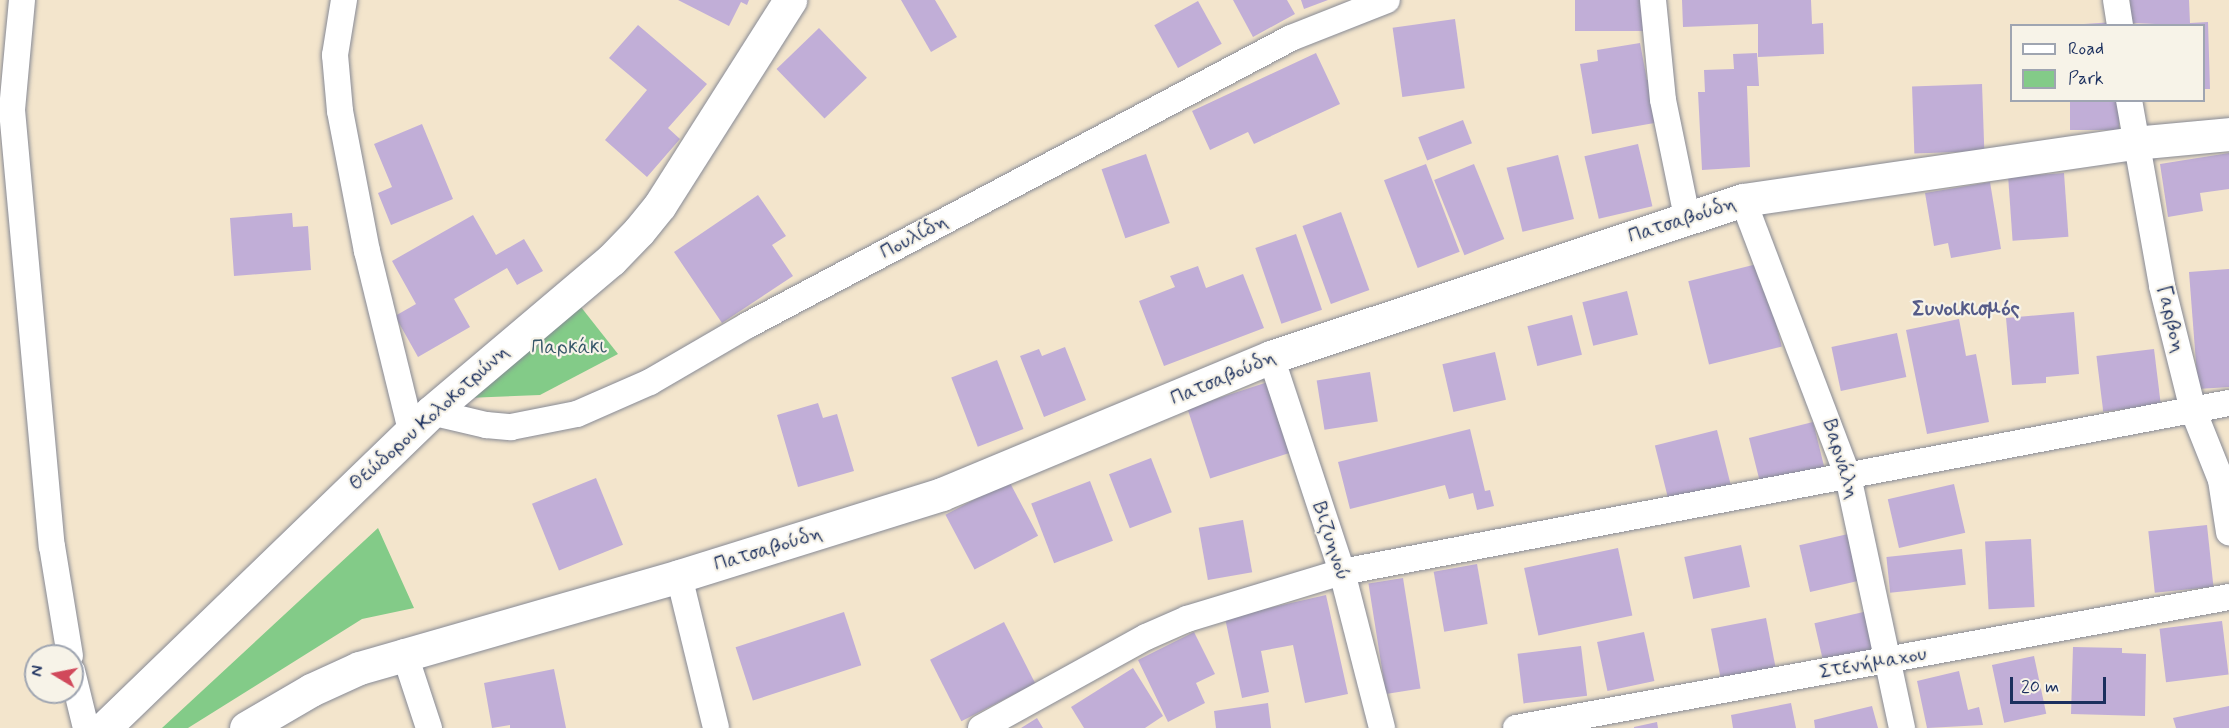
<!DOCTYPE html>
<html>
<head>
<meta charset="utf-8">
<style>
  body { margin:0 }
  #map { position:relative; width:2229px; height:728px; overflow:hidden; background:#f3e5cc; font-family:Mynerve,sans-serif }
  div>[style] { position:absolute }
  .green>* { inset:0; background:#83cb88 }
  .building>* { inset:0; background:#c1aed7; transform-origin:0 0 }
  .roads { filter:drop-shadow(0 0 2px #878a95) drop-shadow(0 0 2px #878a95) }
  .minor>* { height:26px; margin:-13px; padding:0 13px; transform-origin:13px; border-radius:13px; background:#fff }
  .tertiary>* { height:33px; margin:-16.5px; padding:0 16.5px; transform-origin:16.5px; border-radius:16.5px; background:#fff }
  span { translate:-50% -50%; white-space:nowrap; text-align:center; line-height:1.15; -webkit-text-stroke:4.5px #f7f3e8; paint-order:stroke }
  .street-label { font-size:20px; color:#1b2f5e }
  .park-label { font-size:20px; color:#355668 }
  .neighbourhood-label { font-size:21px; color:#555b88; font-weight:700 }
  .legend { position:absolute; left:2010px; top:24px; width:195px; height:78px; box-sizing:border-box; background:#f7f3e8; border:2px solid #9fa5b1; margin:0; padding:8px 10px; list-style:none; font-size:18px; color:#1b2f5e }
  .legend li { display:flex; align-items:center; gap:12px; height:30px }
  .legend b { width:30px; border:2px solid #9fa5b1 }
  .north { position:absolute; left:24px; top:644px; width:60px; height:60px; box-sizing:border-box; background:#f7f3e8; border:2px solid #9fa5b1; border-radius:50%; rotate:280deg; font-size:16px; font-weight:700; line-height:24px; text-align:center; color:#1b2f5e }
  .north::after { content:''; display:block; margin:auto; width:21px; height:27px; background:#d1495b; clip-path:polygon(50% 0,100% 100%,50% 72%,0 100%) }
  .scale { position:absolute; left:2010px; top:677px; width:96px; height:27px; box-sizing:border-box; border:3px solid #1b2f5e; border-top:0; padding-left:8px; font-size:18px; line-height:21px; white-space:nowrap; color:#1b2f5e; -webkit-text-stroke:4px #f7f3e8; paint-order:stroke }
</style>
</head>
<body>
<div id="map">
  <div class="green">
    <i style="clip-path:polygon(577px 302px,618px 354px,540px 395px,466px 398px)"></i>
    <i style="clip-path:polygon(378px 528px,414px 608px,362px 619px,188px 728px,162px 728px)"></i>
  </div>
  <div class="building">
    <i style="clip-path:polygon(678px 0,749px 0,747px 5px,741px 2px,729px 26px)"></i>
    <i style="clip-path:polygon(901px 0,935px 0,957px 37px,931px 52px)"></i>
    <i style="clip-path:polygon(1233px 0,1287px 0,1295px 14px,1253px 37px)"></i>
    <i style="clip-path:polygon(1301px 0,1328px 0,1304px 9px)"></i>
    <i style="left:1575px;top:0;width:68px;height:31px"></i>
    <i style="clip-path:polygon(1682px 0,1811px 0,1812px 24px,1823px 23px,1824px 54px,1758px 57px,1758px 24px,1683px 27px)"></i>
    <i style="clip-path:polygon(2130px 0,2189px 0,2190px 23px,2208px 22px,2210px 89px,2204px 89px,2204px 26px,2131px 23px)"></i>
    <i style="left:1198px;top:1px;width:49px;height:50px;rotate:61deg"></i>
    <i style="left:1455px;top:19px;width:70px;height:63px;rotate:82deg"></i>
    <i style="clip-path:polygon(2114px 22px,2114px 26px,2084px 26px,2084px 24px)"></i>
    <i style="clip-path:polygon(638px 25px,707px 84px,668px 128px,680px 139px,647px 177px,605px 140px,647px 90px,609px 58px)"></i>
    <i style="left:819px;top:28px;width:69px;height:59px;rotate:46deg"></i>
    <i style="clip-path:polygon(1640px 43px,1647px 80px,1653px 79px,1660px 122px,1592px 134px,1580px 64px,1598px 61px,1597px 50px)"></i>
    <i style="clip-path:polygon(1316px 53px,1340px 104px,1254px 144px,1248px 132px,1210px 150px,1192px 111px)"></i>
    <i style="clip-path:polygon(1757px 53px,1759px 86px,1747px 86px,1750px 167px,1702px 170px,1698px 92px,1705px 92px,1704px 70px,1734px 69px,1733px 54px)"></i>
    <i style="left:1982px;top:84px;width:67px;height:70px;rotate:88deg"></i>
    <i style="left:2070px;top:100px;width:49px;height:30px"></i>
    <i style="left:1463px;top:120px;width:25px;height:48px;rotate:69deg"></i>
    <i style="clip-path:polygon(422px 124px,453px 199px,391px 225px,378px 193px,392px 187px,374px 144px)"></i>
    <i style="left:1638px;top:144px;width:64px;height:55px;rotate:77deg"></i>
    <i style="clip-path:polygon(2229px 153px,2229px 189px,2200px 193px,2203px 211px,2168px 217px,2160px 164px)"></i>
    <i style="left:1146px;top:154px;width:73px;height:47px;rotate:71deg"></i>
    <i style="left:1558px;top:155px;width:66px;height:53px;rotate:76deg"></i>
    <i style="left:1426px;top:164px;width:94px;height:45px;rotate:69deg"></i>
    <i style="left:1474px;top:164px;width:81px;height:43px;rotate:68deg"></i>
    <i style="left:2064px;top:173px;width:64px;height:56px;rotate:86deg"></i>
    <i style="clip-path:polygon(1990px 182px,2001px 249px,1951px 258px,1948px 243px,1934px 246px,1925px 193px)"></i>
    <i style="clip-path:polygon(758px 195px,786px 236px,772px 245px,793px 276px,722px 323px,674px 252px)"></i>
    <i style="left:1341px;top:212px;width:83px;height:41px;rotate:70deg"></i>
    <i style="clip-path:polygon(292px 213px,293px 227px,308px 226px,311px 270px,234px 276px,230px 218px)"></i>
    <i style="clip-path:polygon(473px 215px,496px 255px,524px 239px,543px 271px,517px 285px,507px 268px,454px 299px,470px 327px,418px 357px,395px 316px,416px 304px,392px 261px)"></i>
    <i style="left:1296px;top:234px;width:80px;height:43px;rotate:71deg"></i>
    <i style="left:1761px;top:263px;width:86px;height:75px;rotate:76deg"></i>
    <i style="clip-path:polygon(1198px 266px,1206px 288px,1243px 274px,1264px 328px,1164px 366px,1139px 301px,1175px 287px,1170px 276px)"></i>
    <i style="clip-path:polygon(2229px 269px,2229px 387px,2198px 389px,2189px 272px)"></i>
    <i style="left:1627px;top:291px;width:45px;height:46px;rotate:76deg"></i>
    <i style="clip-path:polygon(2074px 312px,2079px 374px,2046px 377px,2046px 383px,2012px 385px,2006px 318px)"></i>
    <i style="left:1572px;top:315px;width:41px;height:46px;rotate:76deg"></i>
    <i style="clip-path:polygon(1959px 319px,1966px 356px,1976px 354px,1989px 422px,1927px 434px,1906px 330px)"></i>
    <i style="left:1897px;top:333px;width:45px;height:67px;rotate:78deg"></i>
    <i style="clip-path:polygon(1065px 347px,1086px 400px,1044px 417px,1020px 356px,1039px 349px,1042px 356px)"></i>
    <i style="left:2154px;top:349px;width:56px;height:58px;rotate:83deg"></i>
    <i style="left:1495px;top:352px;width:49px;height:54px;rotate:77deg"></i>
    <i style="left:997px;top:360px;width:74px;height:49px;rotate:69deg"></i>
    <i style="left:1370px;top:372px;width:50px;height:54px;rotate:81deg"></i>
    <i style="left:1271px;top:381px;width:74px;height:88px;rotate:72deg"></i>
    <i style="clip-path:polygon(818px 403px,823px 418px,837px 414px,854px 471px,798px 487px,777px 415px)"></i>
    <i style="left:1813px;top:422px;width:49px;height:66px;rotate:76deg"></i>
    <i style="clip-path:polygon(1470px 429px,1485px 491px,1490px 490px,1494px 506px,1477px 510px,1473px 493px,1449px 499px,1445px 485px,1350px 509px,1338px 462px)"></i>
    <i style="left:1717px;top:430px;width:65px;height:64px;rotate:76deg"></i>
    <i style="left:1151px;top:458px;width:58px;height:45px;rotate:69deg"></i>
    <i style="left:596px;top:478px;width:72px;height:69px;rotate:68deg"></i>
    <i style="left:1009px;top:481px;width:62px;height:72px;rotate:62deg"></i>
    <i style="left:1090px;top:481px;width:64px;height:63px;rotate:69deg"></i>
    <i style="left:1954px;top:484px;width:50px;height:68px;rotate:77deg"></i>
    <i style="left:1243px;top:520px;width:53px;height:45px;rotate:80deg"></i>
    <i style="left:2207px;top:525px;width:62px;height:59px;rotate:84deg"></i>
    <i style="left:1848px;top:534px;width:48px;height:50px;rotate:77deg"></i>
    <i style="left:2031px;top:539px;width:68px;height:46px;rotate:87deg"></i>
    <i style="left:1741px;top:545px;width:43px;height:58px;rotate:78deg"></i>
    <i style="left:1618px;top:548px;width:69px;height:96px;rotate:78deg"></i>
    <i style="left:1962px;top:549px;width:36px;height:76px;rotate:84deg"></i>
    <i style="left:1477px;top:564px;width:61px;height:44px;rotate:80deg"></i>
    <i style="left:1403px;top:578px;width:112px;height:35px;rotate:81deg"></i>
    <i style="clip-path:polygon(1326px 595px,1348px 694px,1305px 703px,1293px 645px,1261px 651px,1269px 692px,1242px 698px,1225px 618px)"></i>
    <i style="left:1868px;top:611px;width:48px;height:55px;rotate:77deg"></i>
    <i style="left:844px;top:612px;width:56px;height:114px;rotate:72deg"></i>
    <i style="left:1766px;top:618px;width:54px;height:56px;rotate:79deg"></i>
    <i style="left:2222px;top:621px;width:54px;height:63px;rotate:83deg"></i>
    <i style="left:1004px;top:622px;width:69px;height:83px;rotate:63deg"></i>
    <i style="clip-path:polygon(1194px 632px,1215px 674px,1196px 683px,1205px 703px,1168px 722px,1138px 660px)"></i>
    <i style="left:1644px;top:632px;width:50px;height:48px;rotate:78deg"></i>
    <i style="left:1581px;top:646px;width:50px;height:64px;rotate:83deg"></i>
    <i style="clip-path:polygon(2073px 647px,2122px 648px,2122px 653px,2146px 654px,2145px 716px,2071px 714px)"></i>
    <i style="left:2034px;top:656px;width:59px;height:43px;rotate:78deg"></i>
    <i style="clip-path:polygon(1133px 668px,1163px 716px,1145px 728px,1084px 728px,1071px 707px)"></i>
    <i style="clip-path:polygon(554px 669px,566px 728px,510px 728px,510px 725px,492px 728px,484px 683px)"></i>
    <i style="clip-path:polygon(1959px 671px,1968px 710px,1979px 707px,1983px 725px,1927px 728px,1917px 681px)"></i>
    <i style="clip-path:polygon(1268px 703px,1271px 728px,1216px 728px,1214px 711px)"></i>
    <i style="clip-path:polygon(1791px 703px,1796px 728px,1733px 728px,1731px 715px)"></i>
    <i style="clip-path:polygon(1872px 706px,1878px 728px,1815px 728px,1814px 720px)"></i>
    <i style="clip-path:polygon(2229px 706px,2229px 728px,2176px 728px,2173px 718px)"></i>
    <i style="clip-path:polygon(1037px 718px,1043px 728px,1021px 728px)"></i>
    <i style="clip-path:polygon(1657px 722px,1658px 728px,1634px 728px,1634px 727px)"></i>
  </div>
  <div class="roads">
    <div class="minor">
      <i style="left:22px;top:0;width:110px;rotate:95.2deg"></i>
      <i style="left:12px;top:110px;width:438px;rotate:84.8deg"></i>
      <i style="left:52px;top:546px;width:111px;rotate:80.7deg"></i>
      <i style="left:344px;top:0;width:56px;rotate:99.3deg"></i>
      <i style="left:335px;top:55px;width:56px;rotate:84.9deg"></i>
      <i style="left:340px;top:111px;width:143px;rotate:79.1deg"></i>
      <i style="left:367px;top:251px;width:184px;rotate:76.2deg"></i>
      <i style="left:1653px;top:0;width:100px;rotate:84.3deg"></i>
      <i style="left:1663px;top:100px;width:119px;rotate:78.4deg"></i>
      <i style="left:2116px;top:0;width:26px;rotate:81deg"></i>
      <i style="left:2129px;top:100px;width:189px;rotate:79.9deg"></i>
      <i style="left:2162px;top:286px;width:128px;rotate:76deg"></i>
      <i style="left:2193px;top:410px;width:75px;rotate:68.2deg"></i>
      <i style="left:2221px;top:480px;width:53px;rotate:81.3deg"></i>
      <i style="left:1743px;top:200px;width:295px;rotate:69.2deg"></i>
      <i style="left:1848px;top:476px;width:258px;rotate:77.9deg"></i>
      <i style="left:1271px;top:357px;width:226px;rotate:71.7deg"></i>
      <i style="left:1342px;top:572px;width:161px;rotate:75.6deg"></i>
      <i style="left:431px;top:412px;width:57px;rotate:13.3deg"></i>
      <i style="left:486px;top:425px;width:25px;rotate:5deg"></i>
      <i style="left:511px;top:427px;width:67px;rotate:-11.1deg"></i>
      <i style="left:577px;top:414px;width:80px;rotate:-23.7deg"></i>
      <i style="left:650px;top:382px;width:113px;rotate:-30.2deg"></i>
      <i style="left:748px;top:325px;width:614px;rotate:-27.86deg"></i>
      <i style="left:1291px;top:38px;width:103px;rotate:-21.6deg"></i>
      <i style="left:679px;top:576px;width:156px;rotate:76.3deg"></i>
      <i style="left:404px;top:652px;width:80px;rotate:71.8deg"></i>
      <i style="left:72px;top:671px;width:59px;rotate:76.2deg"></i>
      <i style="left:981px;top:728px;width:188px;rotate:-28.9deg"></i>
      <i style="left:1146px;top:637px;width:45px;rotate:-23.7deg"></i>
      <i style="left:1187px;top:619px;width:162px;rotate:-16.9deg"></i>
      <i style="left:1342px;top:572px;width:903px;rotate:-10.79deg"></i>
      <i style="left:1516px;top:728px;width:725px;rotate:-10.41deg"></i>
    </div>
    <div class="tertiary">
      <i style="left:104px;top:728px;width:455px;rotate:-44deg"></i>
      <i style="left:431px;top:412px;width:236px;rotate:-40.2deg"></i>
      <i style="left:611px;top:260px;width:40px;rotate:-46deg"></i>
      <i style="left:639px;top:231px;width:33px;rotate:-51deg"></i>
      <i style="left:660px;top:205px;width:243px;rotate:-57.6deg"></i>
      <i style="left:246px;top:728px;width:75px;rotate:-30.3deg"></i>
      <i style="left:311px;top:690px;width:53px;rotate:-24.6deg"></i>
      <i style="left:359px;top:668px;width:333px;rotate:-16deg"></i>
      <i style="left:679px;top:576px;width:275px;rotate:-17.3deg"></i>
      <i style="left:942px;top:494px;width:356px;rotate:-22.6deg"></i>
      <i style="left:1271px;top:357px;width:497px;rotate:-18.4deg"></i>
      <i style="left:1743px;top:200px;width:395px;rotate:-8.3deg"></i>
      <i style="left:2134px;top:143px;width:95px;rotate:-5.4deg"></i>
    </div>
  </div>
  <div class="street-label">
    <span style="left:1682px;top:220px;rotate:-18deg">Πατσαβούδη</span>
    <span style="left:914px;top:237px;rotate:-28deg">Πουλίδη</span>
    <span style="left:2171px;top:319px;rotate:77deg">Γαρβοη</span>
    <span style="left:1223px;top:378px;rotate:-23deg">Πατσαβούδη</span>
    <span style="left:429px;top:418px;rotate:-42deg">Θεώδορου Κολοκοτρώνη</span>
    <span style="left:1841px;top:459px;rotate:73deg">Βαρνάλη</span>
    <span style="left:1331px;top:541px;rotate:72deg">Βιζυηνού</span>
    <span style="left:768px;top:549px;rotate:-17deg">Πατσαβούδη</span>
    <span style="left:1873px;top:663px;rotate:-10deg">Στενήμαχου</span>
  </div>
  <div class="park-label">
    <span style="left:569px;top:347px">Παρκάκι</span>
  </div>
  <div class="neighbourhood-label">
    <span style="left:1966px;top:309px">Συνοικισμός</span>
  </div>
  <ul class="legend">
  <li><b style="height:8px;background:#fff"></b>Road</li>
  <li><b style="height:16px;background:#83cb88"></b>Park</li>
  </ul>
  <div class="north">N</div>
  <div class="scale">20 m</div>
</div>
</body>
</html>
